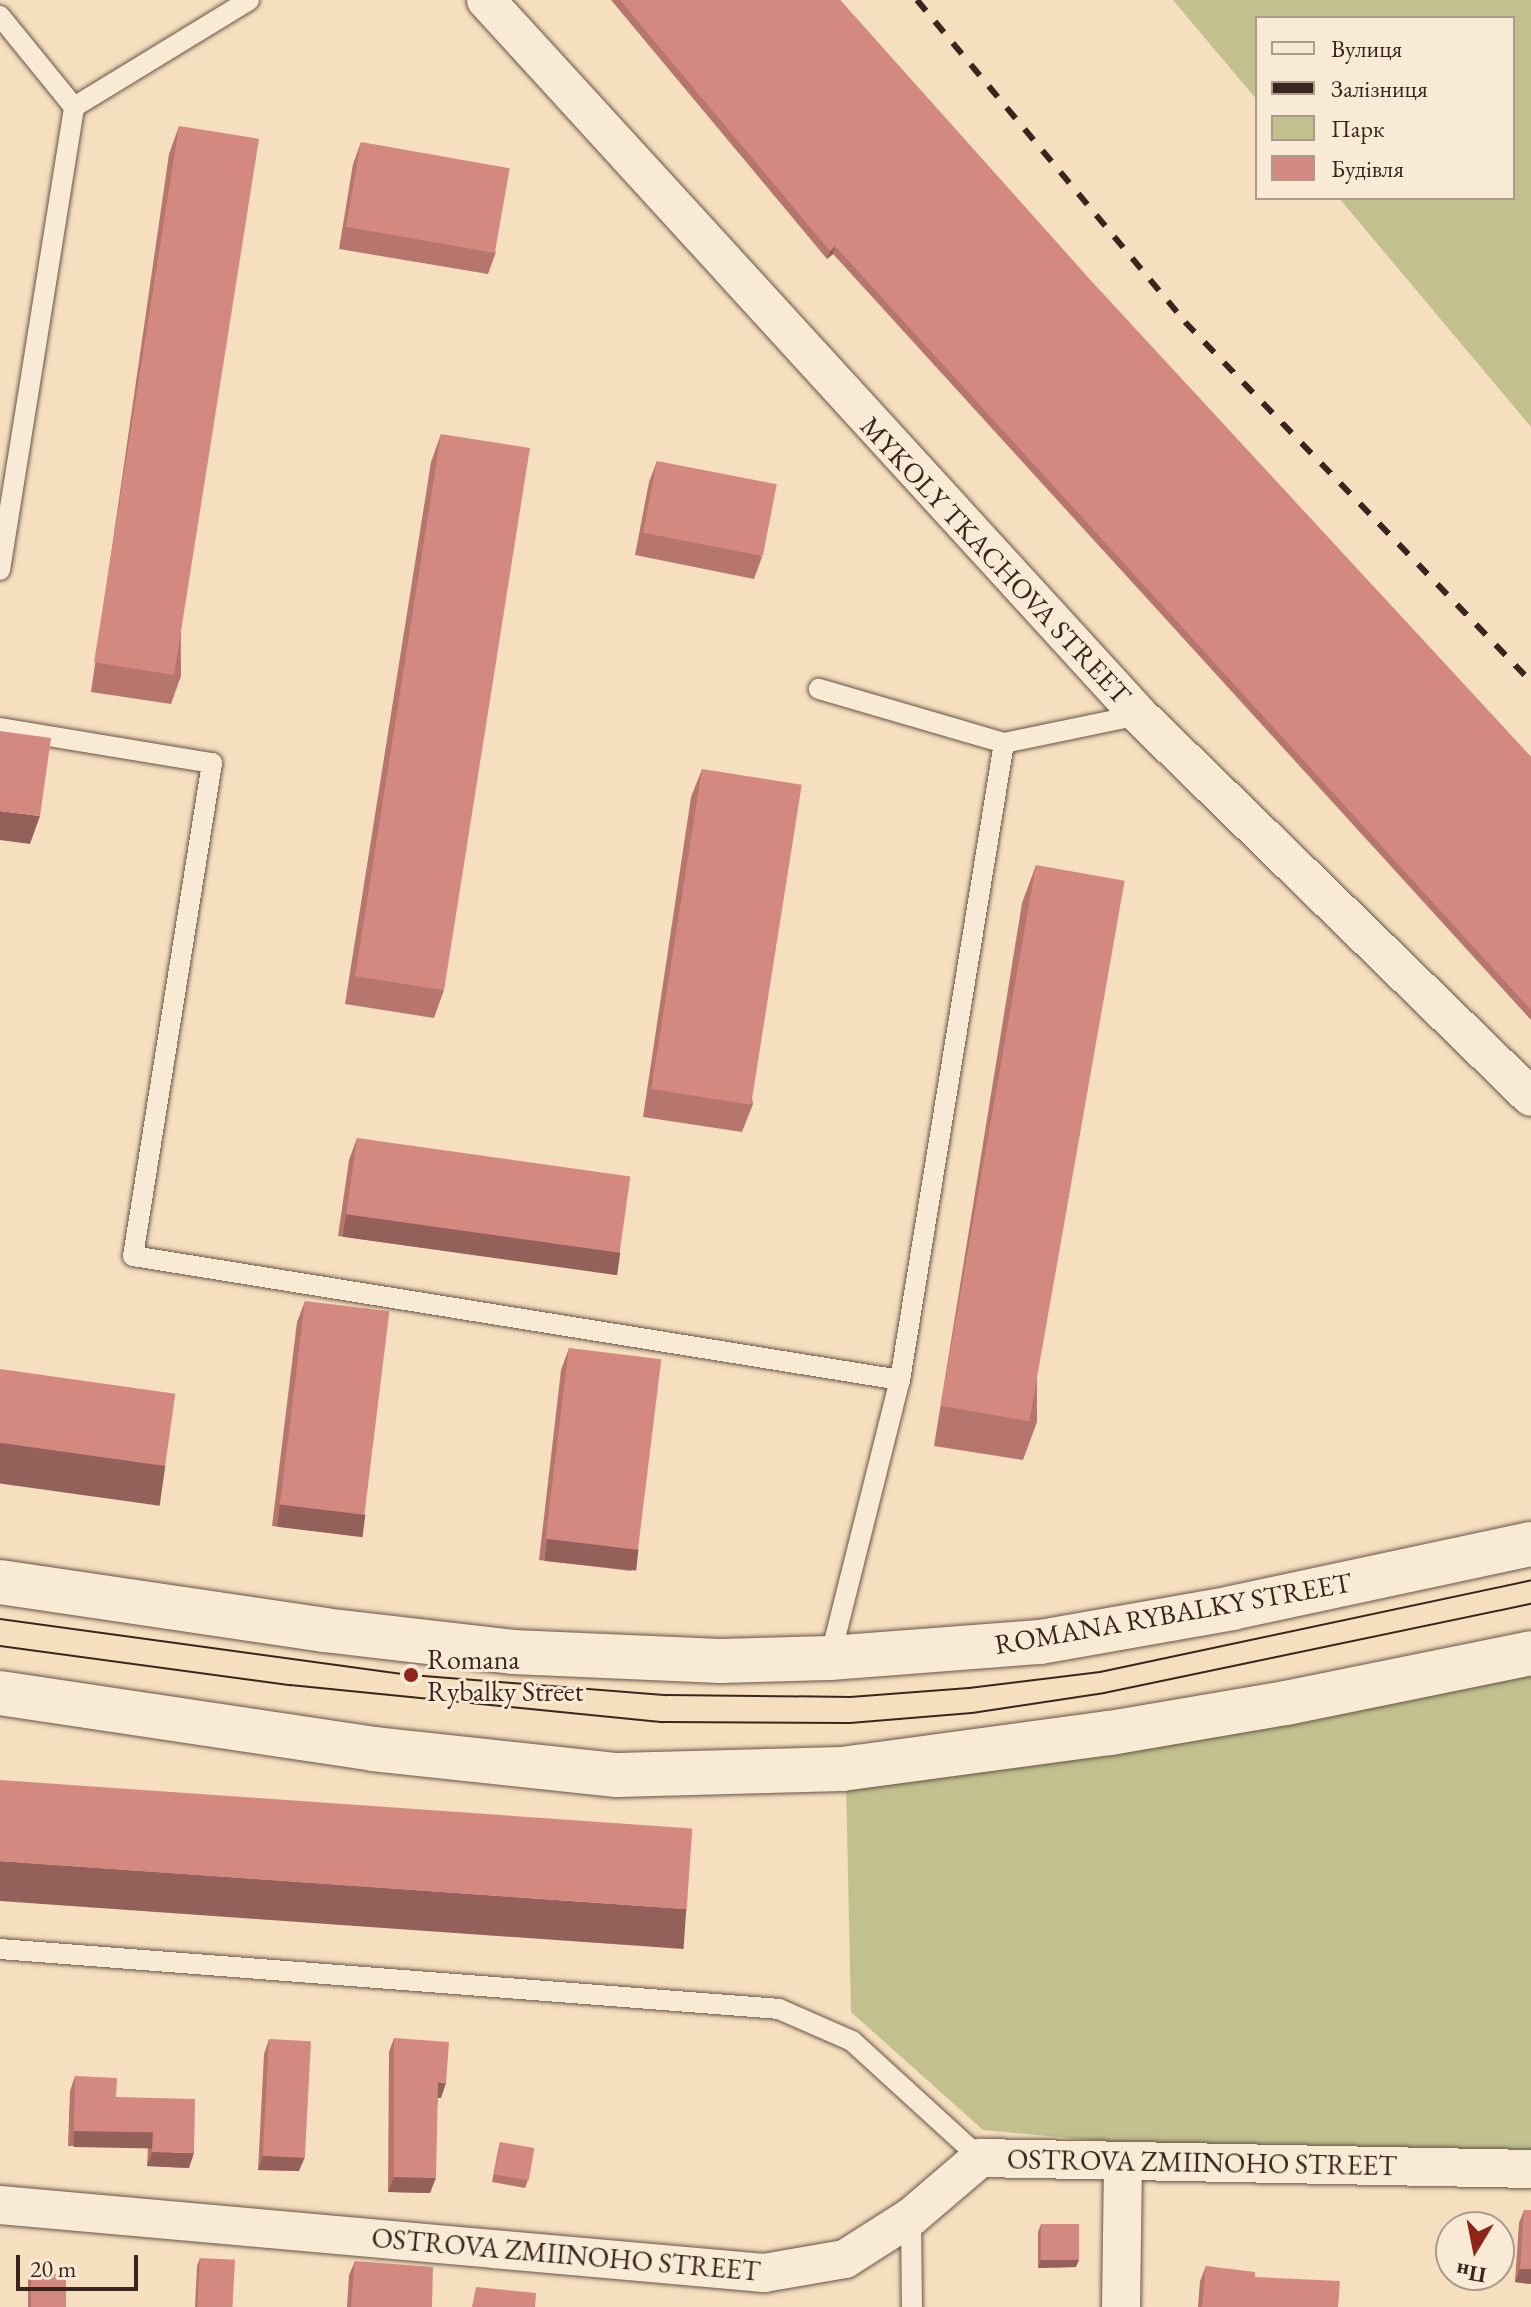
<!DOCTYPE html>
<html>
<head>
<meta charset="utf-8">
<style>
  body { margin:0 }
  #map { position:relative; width:1531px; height:2307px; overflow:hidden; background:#f5dfbf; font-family:"EB Garamond",serif }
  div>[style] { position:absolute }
  .green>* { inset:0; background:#c1c08e }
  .roads { filter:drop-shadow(0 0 2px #685446) drop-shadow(0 0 2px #685446) }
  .lane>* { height:20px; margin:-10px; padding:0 10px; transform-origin:10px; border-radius:10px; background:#f8ead5 }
  .street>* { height:38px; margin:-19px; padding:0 19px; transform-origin:19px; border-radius:19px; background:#f8ead5 }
  .secondary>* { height:44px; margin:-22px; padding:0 22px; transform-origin:22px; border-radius:22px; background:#f8ead5 }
  .tram>* { height:2px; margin:-1px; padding:0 1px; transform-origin:1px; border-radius:1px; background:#39251d }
  .rail>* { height:6px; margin-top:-3px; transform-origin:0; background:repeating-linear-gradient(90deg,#39251d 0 14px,transparent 0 28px) }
  .wall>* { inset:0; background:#b6766e }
  .shaded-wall>* { inset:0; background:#94605a; transform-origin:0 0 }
  .building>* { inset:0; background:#d48980; transform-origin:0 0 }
  .dots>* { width:22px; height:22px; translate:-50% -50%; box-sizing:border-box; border:4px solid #f8ead5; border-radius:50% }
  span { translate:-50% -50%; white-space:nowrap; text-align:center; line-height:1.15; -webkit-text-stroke:6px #f8ead5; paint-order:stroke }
  .street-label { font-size:28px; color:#39251d }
  .poi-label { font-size:28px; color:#39251d }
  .left { translate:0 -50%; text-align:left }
  .legend { position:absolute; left:1255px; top:16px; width:260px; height:184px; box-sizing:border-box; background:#f8ead5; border:2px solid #ac9b8b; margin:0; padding:10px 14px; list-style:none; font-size:24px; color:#39251d }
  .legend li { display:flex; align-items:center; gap:16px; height:40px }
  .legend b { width:40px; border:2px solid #ac9b8b }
  .north { position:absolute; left:1435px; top:2211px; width:80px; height:80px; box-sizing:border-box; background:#f8ead5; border:2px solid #ac9b8b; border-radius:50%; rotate:190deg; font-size:22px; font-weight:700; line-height:32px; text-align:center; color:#39251d }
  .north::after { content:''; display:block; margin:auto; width:28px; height:36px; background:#8f2418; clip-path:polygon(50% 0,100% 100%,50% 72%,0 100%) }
  .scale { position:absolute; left:16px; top:2255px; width:122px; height:36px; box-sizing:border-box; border:4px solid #39251d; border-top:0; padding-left:10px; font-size:24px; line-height:28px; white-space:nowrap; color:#39251d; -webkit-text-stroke:6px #f8ead5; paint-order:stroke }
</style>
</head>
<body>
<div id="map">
  <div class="green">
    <i style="clip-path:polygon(1173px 0,1531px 0,1531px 427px,1339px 198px,1513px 198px,1513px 18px,1257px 18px,1257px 100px)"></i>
    <i style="clip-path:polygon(1531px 1670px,1531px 2152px,1121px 2143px,983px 2130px,851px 2012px,846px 1783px)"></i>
  </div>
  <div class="roads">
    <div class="lane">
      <i style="left:0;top:16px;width:117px;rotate:50.9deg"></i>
      <i style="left:74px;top:107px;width:205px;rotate:-31.4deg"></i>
      <i style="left:0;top:570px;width:469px;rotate:-80.9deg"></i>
      <i style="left:0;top:728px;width:215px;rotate:9.4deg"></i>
      <i style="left:212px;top:763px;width:499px;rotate:99.1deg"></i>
      <i style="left:133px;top:1256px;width:777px;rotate:9.18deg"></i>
      <i style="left:900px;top:1380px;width:645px;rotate:-80.73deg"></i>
      <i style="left:1004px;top:743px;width:193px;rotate:-163.7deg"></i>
      <i style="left:1004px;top:743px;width:138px;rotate:-11.7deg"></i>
      <i style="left:830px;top:1658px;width:287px;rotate:-75.9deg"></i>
      <i style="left:0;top:1949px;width:781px;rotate:4.4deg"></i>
      <i style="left:779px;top:2009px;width:80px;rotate:23.7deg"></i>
      <i style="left:852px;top:2041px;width:173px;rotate:42.4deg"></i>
      <i style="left:911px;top:2217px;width:90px;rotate:89.4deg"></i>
    </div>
    <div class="street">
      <i style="left:486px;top:0;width:968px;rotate:47.59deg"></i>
      <i style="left:1139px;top:715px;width:547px;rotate:44.26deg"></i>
      <i style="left:0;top:2205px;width:767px;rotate:5.09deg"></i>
      <i style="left:764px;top:2273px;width:82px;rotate:-9.8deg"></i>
      <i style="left:845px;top:2259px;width:78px;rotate:-32.5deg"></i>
      <i style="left:911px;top:2217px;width:91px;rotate:-40.5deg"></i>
      <i style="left:980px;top:2158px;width:551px;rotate:1.14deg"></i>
      <i style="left:1121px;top:2307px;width:146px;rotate:-89.2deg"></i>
    </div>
    <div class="secondary">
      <i style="left:0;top:1582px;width:328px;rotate:8.4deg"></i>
      <i style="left:324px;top:1630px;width:190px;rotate:6.6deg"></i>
      <i style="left:513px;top:1652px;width:207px;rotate:2.5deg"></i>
      <i style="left:720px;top:1661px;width:110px;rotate:-1.6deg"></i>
      <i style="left:830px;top:1658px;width:211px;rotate:-4.4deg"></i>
      <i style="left:1040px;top:1642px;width:195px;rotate:-10deg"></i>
      <i style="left:1232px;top:1608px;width:306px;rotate:-12.1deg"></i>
      <i style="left:0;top:1693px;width:377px;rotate:8.5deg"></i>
      <i style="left:373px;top:1749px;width:245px;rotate:6.1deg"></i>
      <i style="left:617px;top:1775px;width:225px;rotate:-1.5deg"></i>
      <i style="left:842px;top:1769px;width:270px;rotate:-7.7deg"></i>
      <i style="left:1110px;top:1733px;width:179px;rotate:-9.7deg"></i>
      <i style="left:1286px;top:1703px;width:250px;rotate:-11.5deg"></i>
    </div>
  </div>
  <div class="tram">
    <i style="left:0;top:1619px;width:415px;rotate:7.8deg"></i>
    <i style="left:411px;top:1675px;width:257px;rotate:4.5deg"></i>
    <i style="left:667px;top:1695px;width:183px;rotate:0.6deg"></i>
    <i style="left:850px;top:1697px;width:119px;rotate:-4.3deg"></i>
    <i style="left:969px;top:1688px;width:132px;rotate:-7deg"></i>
    <i style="left:1100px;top:1672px;width:441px;rotate:-12deg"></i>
    <i style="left:0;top:1646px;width:293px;rotate:7.7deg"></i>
    <i style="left:290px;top:1685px;width:375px;rotate:5.7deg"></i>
    <i style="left:663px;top:1722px;width:187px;rotate:0.3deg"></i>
    <i style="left:850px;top:1723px;width:122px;rotate:-4.7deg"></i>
    <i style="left:972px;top:1713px;width:134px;rotate:-8.6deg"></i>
    <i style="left:1104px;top:1693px;width:436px;rotate:-11.8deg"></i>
  </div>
  <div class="rail">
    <i style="left:917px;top:0;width:419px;rotate:50.2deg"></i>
    <i style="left:1185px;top:322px;width:499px;rotate:46.1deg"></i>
  </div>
  <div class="wall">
    <i style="clip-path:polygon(611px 0,840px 0,1092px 282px,1531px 757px,1531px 1020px,833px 254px,827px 259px)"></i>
    <i style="clip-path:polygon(179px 126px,181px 676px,171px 704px,91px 692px,169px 154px)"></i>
    <i style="clip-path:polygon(361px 142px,496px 252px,488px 274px,339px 249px,353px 164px)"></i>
    <i style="clip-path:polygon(441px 434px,444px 990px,434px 1018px,345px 1004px,431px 462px)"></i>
    <i style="clip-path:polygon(657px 461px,762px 557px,754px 579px,635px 555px,649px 482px)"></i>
    <i style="clip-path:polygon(702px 769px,753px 1104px,742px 1132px,643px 1117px,691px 797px)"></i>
    <i style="clip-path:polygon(1036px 865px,1037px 1422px,1023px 1460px,934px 1446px,1022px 903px)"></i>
    <i style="clip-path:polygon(357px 1138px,620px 1252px,613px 1274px,338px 1236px,349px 1160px)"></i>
    <i style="clip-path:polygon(305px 1301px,357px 1536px,272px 1526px,297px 1322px)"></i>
    <i style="clip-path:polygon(569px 1348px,638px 1549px,631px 1571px,539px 1560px,561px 1370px)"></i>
    <i style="clip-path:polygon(394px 2038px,441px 2098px,438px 2098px,430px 2193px,388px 2192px,389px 2052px)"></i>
    <i style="clip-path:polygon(269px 2039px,299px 2171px,258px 2170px,264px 2054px)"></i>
    <i style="clip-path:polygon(75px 2076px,116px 2097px,189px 2168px,147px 2166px,148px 2147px,68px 2146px,70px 2091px)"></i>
    <i style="clip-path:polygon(500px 2142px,528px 2180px,525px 2188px,492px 2182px,498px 2150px)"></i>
    <i style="clip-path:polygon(1524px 2210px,1531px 2284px,1515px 2282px,1519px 2223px)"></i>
    <i style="clip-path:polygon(1041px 2224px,1076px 2267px,1038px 2268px,1038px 2232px)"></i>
    <i style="clip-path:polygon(200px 2258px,232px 2307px,195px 2307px,197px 2266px)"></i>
    <i style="clip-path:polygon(355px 2261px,432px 2307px,347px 2307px,349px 2275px)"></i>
    <i style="clip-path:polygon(1206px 2266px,1255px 2277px,1338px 2307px,1198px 2307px,1200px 2281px)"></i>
    <i style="clip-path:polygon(31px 2274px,66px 2307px,28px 2307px,28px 2281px)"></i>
  </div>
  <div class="shaded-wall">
    <i style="clip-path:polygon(835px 246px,833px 254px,827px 259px,830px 251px)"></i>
    <i style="clip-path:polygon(0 811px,40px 816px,30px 844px,0 840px)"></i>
    <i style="left:346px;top:1214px;width:277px;height:23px;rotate:8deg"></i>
    <i style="left:0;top:1442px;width:167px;height:41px;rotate:8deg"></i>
    <i style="left:280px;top:1504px;width:86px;height:23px;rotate:7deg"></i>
    <i style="left:547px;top:1539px;width:92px;height:22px;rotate:6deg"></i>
    <i style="left:0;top:1861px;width:688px;height:40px;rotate:4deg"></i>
    <i style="clip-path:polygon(438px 2082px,446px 2083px,441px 2098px,432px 2097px)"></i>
    <i style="left:74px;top:2131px;width:79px;height:16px;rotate:1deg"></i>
    <i style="clip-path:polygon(152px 2152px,194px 2153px,189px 2168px,147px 2166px)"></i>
    <i style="clip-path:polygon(263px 2156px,305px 2157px,299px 2171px,258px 2170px)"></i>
    <i style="clip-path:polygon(394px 2177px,436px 2178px,430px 2193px,388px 2192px)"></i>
    <i style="clip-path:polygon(1041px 2260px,1079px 2260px,1076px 2267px,1038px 2268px)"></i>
    <i style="clip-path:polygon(1520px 2269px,1531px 2269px,1531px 2284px,1515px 2282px)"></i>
  </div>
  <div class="building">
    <i style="clip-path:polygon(620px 0,840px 0,1092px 282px,1531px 757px,1531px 1010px,835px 246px,830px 251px)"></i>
    <i style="left:179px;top:126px;width:81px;height:543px;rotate:9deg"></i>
    <i style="left:361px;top:142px;width:151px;height:86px;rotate:10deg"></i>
    <i style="left:441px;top:434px;width:90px;height:549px;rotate:9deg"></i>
    <i style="left:657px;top:461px;width:122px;height:73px;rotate:11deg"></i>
    <i style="clip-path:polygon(0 731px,51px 738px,40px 816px,0 811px)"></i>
    <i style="left:702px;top:769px;width:101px;height:324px;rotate:9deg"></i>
    <i style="left:1036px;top:865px;width:90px;height:549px;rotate:10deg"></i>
    <i style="left:357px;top:1138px;width:276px;height:77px;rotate:8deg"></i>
    <i style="left:305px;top:1301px;width:85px;height:205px;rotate:7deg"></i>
    <i style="left:569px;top:1348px;width:93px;height:192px;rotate:7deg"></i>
    <i style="left:0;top:1369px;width:177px;height:73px;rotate:8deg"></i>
    <i style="left:0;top:1780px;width:694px;height:81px;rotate:4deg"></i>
    <i style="clip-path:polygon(394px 2038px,449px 2042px,446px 2083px,438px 2082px,436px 2178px,394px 2177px)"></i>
    <i style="left:269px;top:2039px;width:42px;height:117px;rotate:3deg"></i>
    <i style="clip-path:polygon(75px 2076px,117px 2078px,116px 2097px,195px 2099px,194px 2153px,152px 2152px,153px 2132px,74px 2131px)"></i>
    <i style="left:500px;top:2142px;width:35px;height:33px;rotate:10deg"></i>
    <i style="clip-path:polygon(1524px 2210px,1531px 2210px,1531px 2269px,1520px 2269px)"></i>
    <i style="left:1041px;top:2224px;width:38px;height:36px"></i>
    <i style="left:200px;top:2258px;width:35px;height:49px;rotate:3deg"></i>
    <i style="clip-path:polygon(355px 2261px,433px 2267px,432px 2307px,351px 2307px)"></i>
    <i style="clip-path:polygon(1206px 2266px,1255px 2272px,1255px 2277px,1340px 2281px,1338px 2307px,1202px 2307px)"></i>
    <i style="left:31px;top:2274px;width:35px;height:33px"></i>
    <i style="clip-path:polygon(476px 2287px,536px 2293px,535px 2307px,472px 2307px)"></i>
  </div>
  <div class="dots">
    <i style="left:411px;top:1675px;background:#8f2418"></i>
  </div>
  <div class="street-label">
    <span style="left:996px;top:560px;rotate:47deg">MYKOLY TKACHOVA STREET</span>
    <span style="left:1173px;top:1613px;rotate:-10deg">ROMANA RYBALKY STREET</span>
    <span style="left:1202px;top:2162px;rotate:1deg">OSTROVA ZMIINOHO STREET</span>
    <span style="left:566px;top:2254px;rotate:5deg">OSTROVA ZMIINOHO STREET</span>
  </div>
  <div class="poi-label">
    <span class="left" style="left:427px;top:1675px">Romana<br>Rybalky Street</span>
  </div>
  <ul class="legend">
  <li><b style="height:10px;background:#f8ead5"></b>Вулиця</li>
  <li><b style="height:10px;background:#39251d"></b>Залізниця</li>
  <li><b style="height:22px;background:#c1c08e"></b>Парк</li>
  <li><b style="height:22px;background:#d48980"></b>Будівля</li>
  </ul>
  <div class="north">Пн</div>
  <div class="scale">20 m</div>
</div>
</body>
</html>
